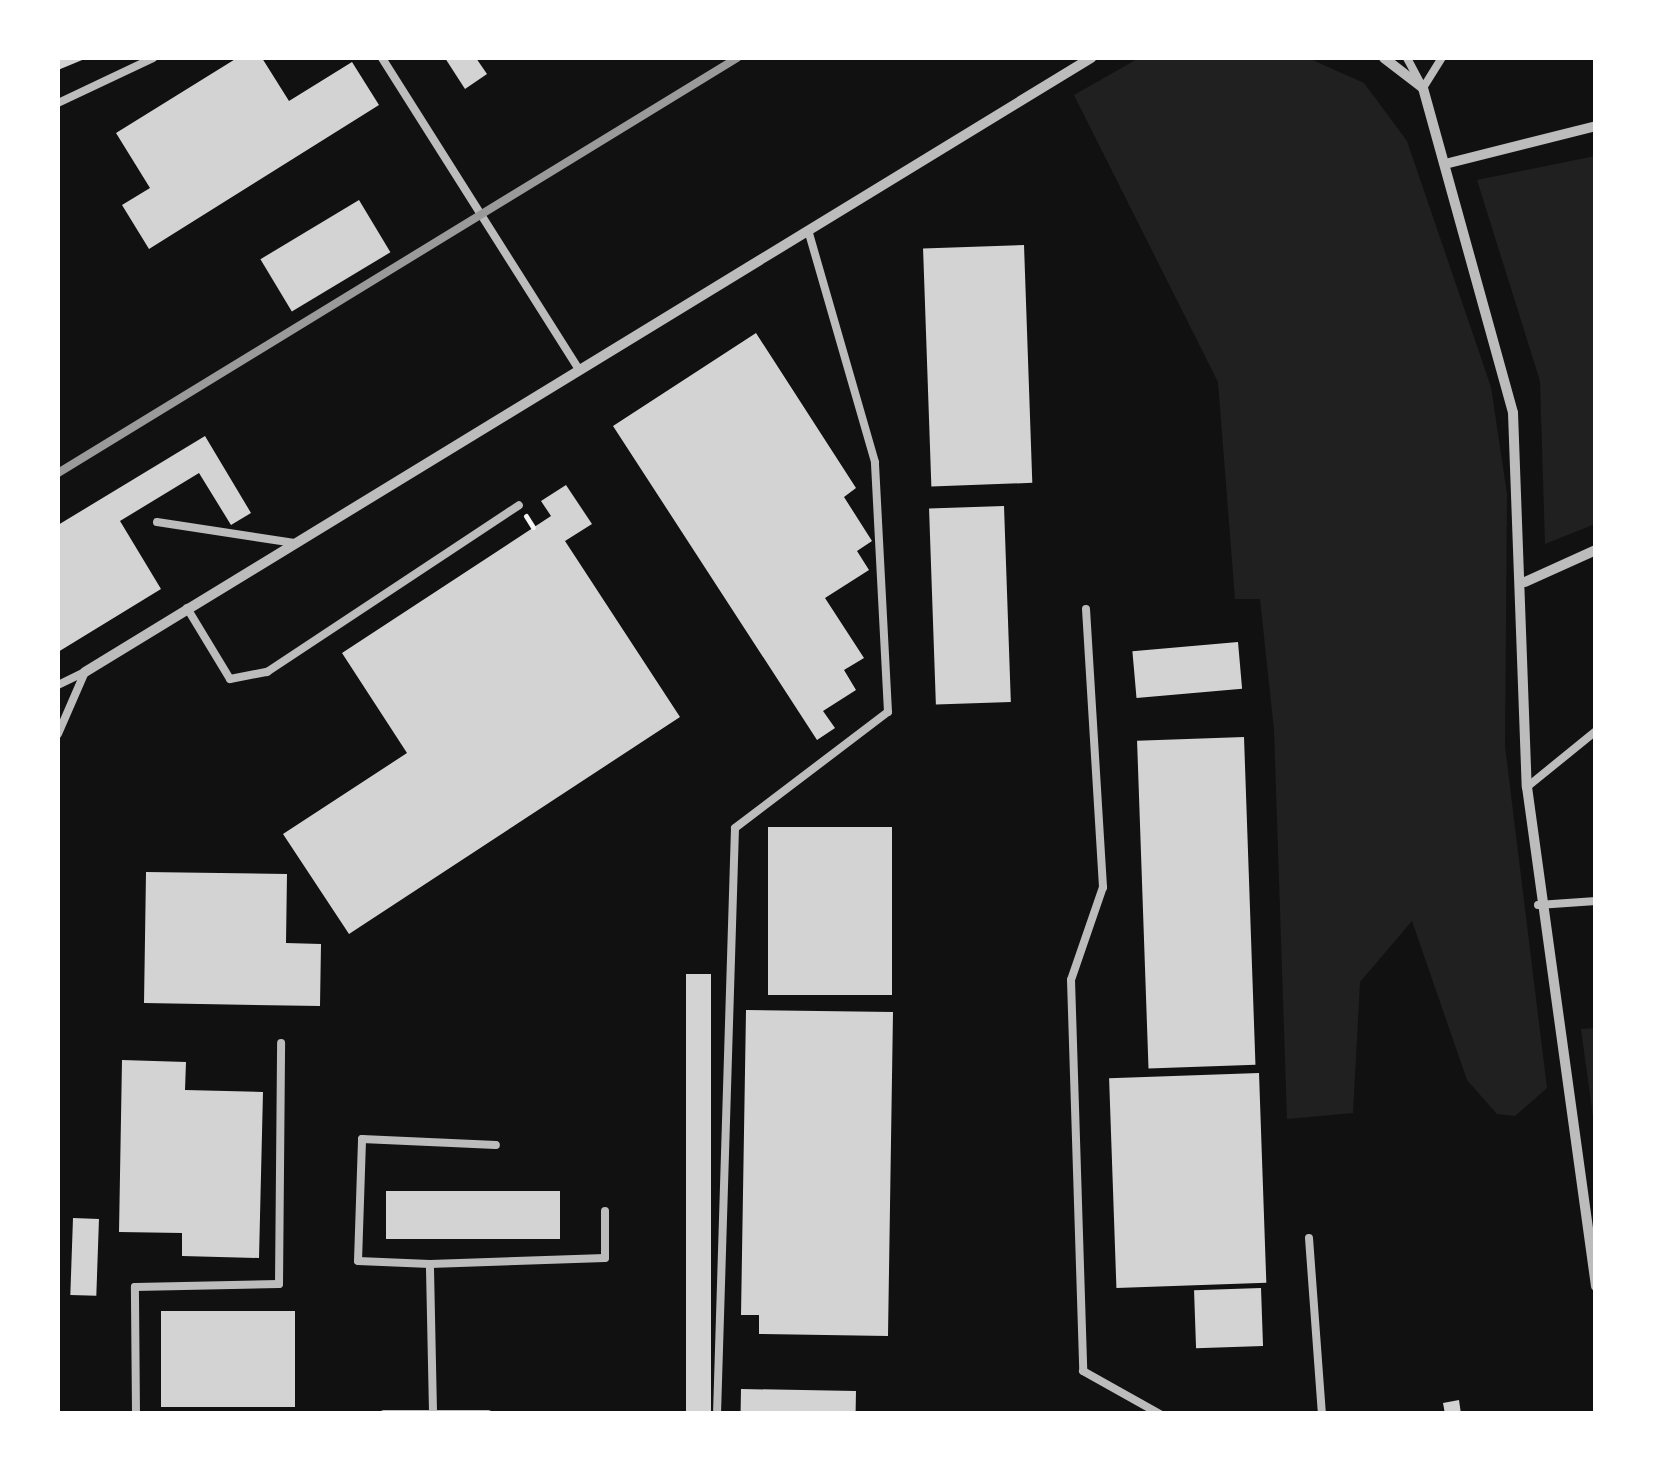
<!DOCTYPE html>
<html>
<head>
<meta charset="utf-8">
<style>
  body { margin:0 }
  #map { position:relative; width:1653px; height:1471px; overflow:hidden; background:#111; font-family:Lora,serif }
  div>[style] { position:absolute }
  .green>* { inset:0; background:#202020 }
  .building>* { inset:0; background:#d3d3d3; transform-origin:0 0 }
  .path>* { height:5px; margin:-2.5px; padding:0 2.5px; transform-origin:2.5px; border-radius:2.5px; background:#f5f5f5 }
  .service>* { height:8px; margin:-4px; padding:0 4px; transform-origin:4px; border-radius:4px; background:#bcbcbc }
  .minor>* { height:10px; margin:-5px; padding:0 5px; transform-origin:5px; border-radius:5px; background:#bcbcbc }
  .rail>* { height:8px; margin:-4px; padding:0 4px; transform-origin:4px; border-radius:4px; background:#9a9a9a }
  span { translate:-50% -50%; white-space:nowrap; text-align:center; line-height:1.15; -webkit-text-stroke:8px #fff; paint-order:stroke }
  .frame { position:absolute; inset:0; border:60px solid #fff; pointer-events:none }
</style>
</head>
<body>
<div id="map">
  <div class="green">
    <i style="clip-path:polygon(1139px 58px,1308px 58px,1364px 83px,1407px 141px,1491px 387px,1507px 494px,1505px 746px,1547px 1088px,1515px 1116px,1497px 1114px,1467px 1080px,1412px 921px,1360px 982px,1353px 1113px,1287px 1119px,1274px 730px,1260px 599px,1235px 599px,1218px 382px,1074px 95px)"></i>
    <i style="clip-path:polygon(1595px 156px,1595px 524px,1545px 544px,1540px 381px,1477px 180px)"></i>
    <i style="clip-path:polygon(1595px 1028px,1596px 1028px,1595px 1131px,1581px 1029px)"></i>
  </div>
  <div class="building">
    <i style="clip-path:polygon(58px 58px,87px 58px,58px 70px)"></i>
    <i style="clip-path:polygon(237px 58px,262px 58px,289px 101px,352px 62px,379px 105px,149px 249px,122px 205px,150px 188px,116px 133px)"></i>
    <i style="clip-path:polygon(445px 58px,476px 58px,487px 74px,465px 89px)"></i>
    <i style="left:359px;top:200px;width:61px;height:115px;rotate:59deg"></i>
    <i style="left:1024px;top:245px;width:238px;height:101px;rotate:88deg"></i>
    <i style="clip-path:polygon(756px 333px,856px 488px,844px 497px,872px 541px,857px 551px,869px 570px,825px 598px,864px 658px,844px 670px,856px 690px,823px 711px,835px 728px,817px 740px,613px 426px)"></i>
    <i style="clip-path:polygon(205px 436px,251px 513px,231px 525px,199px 473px,120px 521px,161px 589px,58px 652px,58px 525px)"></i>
    <i style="clip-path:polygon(566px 485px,592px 524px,565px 541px,680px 717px,349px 934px,283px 834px,407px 753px,342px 653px,551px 516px,541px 501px)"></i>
    <i style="left:1004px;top:506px;width:196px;height:75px;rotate:88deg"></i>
    <i style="left:1238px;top:642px;width:47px;height:106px;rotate:85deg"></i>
    <i style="left:1244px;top:737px;width:328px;height:107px;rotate:88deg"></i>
    <i style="left:892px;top:827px;width:168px;height:124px;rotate:90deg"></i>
    <i style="clip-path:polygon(146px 872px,287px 874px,286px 943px,321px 944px,320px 1006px,144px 1003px)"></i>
    <i style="left:686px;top:974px;width:25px;height:440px"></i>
    <i style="clip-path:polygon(746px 1010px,893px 1012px,888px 1336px,759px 1334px,759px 1315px,741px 1315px)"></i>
    <i style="clip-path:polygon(122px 1060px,186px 1062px,185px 1090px,263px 1092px,259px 1258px,182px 1256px,182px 1233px,119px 1232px)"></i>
    <i style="left:1259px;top:1073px;width:210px;height:150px;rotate:88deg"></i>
    <i style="left:386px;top:1191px;width:174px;height:48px"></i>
    <i style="left:73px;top:1218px;width:26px;height:77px;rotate:2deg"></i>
    <i style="left:1261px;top:1288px;width:58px;height:67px;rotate:88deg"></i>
    <i style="left:161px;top:1311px;width:134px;height:96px"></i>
    <i style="left:741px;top:1389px;width:115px;height:25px;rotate:1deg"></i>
    <i style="clip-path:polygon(1459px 1400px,1461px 1414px,1445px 1414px,1443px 1403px)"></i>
  </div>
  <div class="path">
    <i style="left:526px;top:516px;width:13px;rotate:58deg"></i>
  </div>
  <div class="service">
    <i style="left:382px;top:58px;width:367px;rotate:57.7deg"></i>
    <i style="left:1407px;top:58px;width:30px;rotate:62deg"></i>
    <i style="left:1423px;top:88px;width:36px;rotate:-58deg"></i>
    <i style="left:58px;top:103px;width:105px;rotate:-25.3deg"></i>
    <i style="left:157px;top:522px;width:139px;rotate:8.7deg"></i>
    <i style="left:187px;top:608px;width:83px;rotate:58.8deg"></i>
    <i style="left:230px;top:679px;width:38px;rotate:-11deg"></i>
    <i style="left:267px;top:672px;width:302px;rotate:-33.5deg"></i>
    <i style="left:1086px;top:609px;width:279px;rotate:86.5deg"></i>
    <i style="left:1103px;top:887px;width:98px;rotate:109deg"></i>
    <i style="left:1071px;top:980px;width:391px;rotate:88.2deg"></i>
    <i style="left:1083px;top:1371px;width:88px;rotate:29.2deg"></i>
    <i style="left:58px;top:685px;width:30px;rotate:-26deg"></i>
    <i style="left:58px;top:734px;width:68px;rotate:-66.5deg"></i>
    <i style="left:1527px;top:787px;width:89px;rotate:-39.1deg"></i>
    <i style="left:1538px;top:905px;width:58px;rotate:-3.9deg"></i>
    <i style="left:1309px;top:1238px;width:176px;rotate:85.8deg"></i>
    <i style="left:430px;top:1264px;width:72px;rotate:-177.6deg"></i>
    <i style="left:358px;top:1261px;width:122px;rotate:-88.1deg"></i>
    <i style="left:362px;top:1139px;width:134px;rotate:2.6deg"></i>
    <i style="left:433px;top:1412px;width:148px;rotate:-91.2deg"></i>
    <i style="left:430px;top:1264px;width:175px;rotate:-2deg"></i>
    <i style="left:605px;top:1258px;width:47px;rotate:-90deg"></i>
    <i style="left:136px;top:1414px;width:127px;rotate:-90.5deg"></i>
    <i style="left:135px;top:1287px;width:144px;rotate:-1.2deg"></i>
    <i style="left:279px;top:1284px;width:241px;rotate:-89.5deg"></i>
    <i style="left:384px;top:1414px;width:104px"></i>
    <i style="left:717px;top:1414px;width:586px;rotate:-88.24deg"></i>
    <i style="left:735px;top:828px;width:192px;rotate:-37.2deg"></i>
    <i style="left:888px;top:712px;width:250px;rotate:-93deg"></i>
    <i style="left:875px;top:462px;width:241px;rotate:-106.1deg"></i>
  </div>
  <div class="minor">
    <i style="left:1384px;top:58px;width:49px;rotate:37.6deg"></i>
    <i style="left:1423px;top:88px;width:337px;rotate:74.5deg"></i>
    <i style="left:1513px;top:413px;width:374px;rotate:87.9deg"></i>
    <i style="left:1527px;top:787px;width:504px;rotate:82.13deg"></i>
    <i style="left:1445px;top:164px;width:156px;rotate:-14.1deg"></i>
    <i style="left:1525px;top:582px;width:78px;rotate:-24.3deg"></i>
    <i style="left:85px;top:672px;width:1179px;rotate:-31.4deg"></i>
  </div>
  <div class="rail">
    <i style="left:58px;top:473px;width:796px;rotate:-31.43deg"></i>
  </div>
  <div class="frame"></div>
</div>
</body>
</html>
